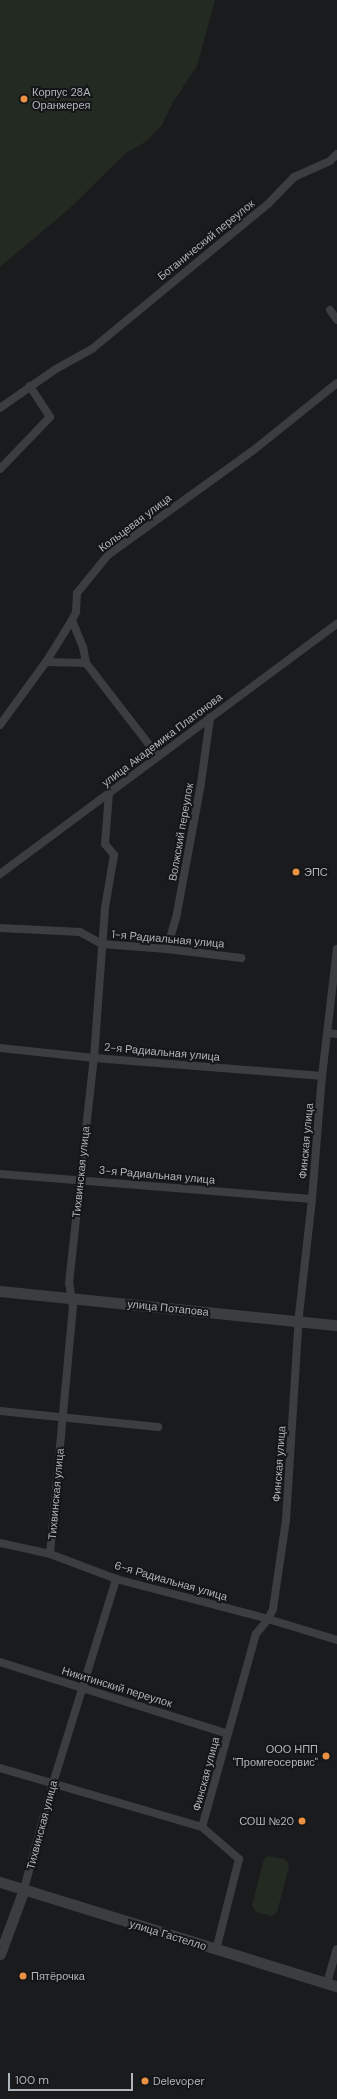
<!DOCTYPE html>
<html>
<head>
<meta charset="utf-8">
<style>
  body { margin:0 }
  #map { position:relative; width:337px; height:2099px; overflow:hidden; background:#1a1b1d; font-family:"DM Sans",sans-serif }
  div>[style] { position:absolute }
  .green>* { inset:0; background:#232a22 }
  .minor>* { height:8px; margin:-4px; padding:0 4px; transform-origin:4px; border-radius:4px; background:#3b3e41 }
  .tertiary>* { height:11px; margin:-5.5px; padding:0 5.5px; transform-origin:5.5px; border-radius:5.5px; background:#3b3e41 }
  .dots>* { width:11px; height:11px; translate:-50% -50%; box-sizing:border-box; border:2px solid #151618; border-radius:50% }
  span { translate:-50% -50%; white-space:nowrap; text-align:center; line-height:1.15; -webkit-text-stroke:4px #151618; paint-order:stroke }
  .poi-label { font-size:11px; color:#aeb5bb }
  .left { translate:0 -50%; text-align:left }
  .right { translate:-100% -50%; text-align:right }
  .street-label { font-size:11px; color:#aeb5bb }
  .scale { position:absolute; left:8px; top:2073px; width:125px; height:18px; box-sizing:border-box; border:2px solid #aeb5bb; border-top:0; padding-left:5px; font-size:12px; line-height:14px; white-space:nowrap; color:#aeb5bb; -webkit-text-stroke:3px #151618; paint-order:stroke }
</style>
</head>
<body>
<div id="map">
  <div class="green">
    <i style="clip-path:polygon(0 0,215px 0,197px 66px,173px 102px,162px 125px,147px 141px,126px 153px,70px 208px,0 267px)"></i>
    <i style="clip-path:polygon(267px 1856px,284px 1859px,288px 1862px,289px 1867px,277px 1912px,271px 1916px,256px 1912px,252px 1905px,264px 1859px)"></i>
  </div>
  <div class="minor">
    <i style="left:330px;top:310px;width:12px;rotate:55deg"></i>
    <i style="left:0;top:408px;width:68px;rotate:-34.9deg"></i>
    <i style="left:56px;top:369px;width:41px;rotate:-29.1deg"></i>
    <i style="left:92px;top:349px;width:228px;rotate:-39.5deg"></i>
    <i style="left:268px;top:204px;width:37px;rotate:-46deg"></i>
    <i style="left:294px;top:177px;width:39px;rotate:-24deg"></i>
    <i style="left:330px;top:161px;width:10px;rotate:-45deg"></i>
    <i style="left:0;top:469px;width:72px;rotate:-46.1deg"></i>
    <i style="left:50px;top:417px;width:37px;rotate:-123deg"></i>
    <i style="left:72px;top:620px;width:29px;rotate:68deg"></i>
    <i style="left:83px;top:647px;width:16px;rotate:79deg"></i>
    <i style="left:46px;top:662px;width:40px;rotate:1.4deg"></i>
    <i style="left:86px;top:663px;width:118px;rotate:52.3deg"></i>
    <i style="left:0;top:725px;width:78px;rotate:-53.9deg"></i>
    <i style="left:46px;top:662px;width:49px;rotate:-58.2deg"></i>
    <i style="left:72px;top:620px;width:9px;rotate:-63deg"></i>
    <i style="left:76px;top:612px;width:19px;rotate:-87deg"></i>
    <i style="left:77px;top:593px;width:49px;rotate:-50.8deg"></i>
    <i style="left:108px;top:555px;width:181px;rotate:-35.8deg"></i>
    <i style="left:255px;top:449px;width:105px;rotate:-38.8deg"></i>
    <i style="left:0;top:874px;width:420px;rotate:-36.6deg"></i>
    <i style="left:0;top:928px;width:80px;rotate:2.9deg"></i>
    <i style="left:80px;top:932px;width:25px;rotate:29deg"></i>
    <i style="left:102px;top:944px;width:65px;rotate:4.4deg"></i>
    <i style="left:167px;top:949px;width:75px;rotate:6.9deg"></i>
    <i style="left:167px;top:949px;width:37px;rotate:-74deg"></i>
    <i style="left:177px;top:913px;width:132px;rotate:-79.5deg"></i>
    <i style="left:201px;top:783px;width:66px;rotate:-82.1deg"></i>
    <i style="left:328px;top:1033px;width:9px;rotate:6deg"></i>
    <i style="left:0;top:1048px;width:95px;rotate:6.1deg"></i>
    <i style="left:94px;top:1058px;width:229px;rotate:4.5deg"></i>
    <i style="left:0;top:1174px;width:313px;rotate:4.6deg"></i>
    <i style="left:0;top:1411px;width:159px;rotate:5.8deg"></i>
    <i style="left:0;top:1543px;width:51px;rotate:12.4deg"></i>
    <i style="left:50px;top:1554px;width:71px;rotate:20.7deg"></i>
    <i style="left:116px;top:1579px;width:157px;rotate:14.7deg"></i>
    <i style="left:268px;top:1619px;width:72px;rotate:16.9deg"></i>
    <i style="left:50px;top:1554px;width:248px;rotate:-84.7deg"></i>
    <i style="left:73px;top:1307px;width:24px;rotate:-99deg"></i>
    <i style="left:69px;top:1283px;width:226px;rotate:-83.7deg"></i>
    <i style="left:94px;top:1058px;width:150px;rotate:-85.8deg"></i>
    <i style="left:105px;top:908px;width:54px;rotate:-80.4deg"></i>
    <i style="left:114px;top:855px;width:14px;rotate:-129deg"></i>
    <i style="left:105px;top:844px;width:51px;rotate:-85.5deg"></i>
    <i style="left:0;top:1662px;width:239px;rotate:17.5deg"></i>
    <i style="left:0;top:1768px;width:210px;rotate:16.3deg"></i>
    <i style="left:24px;top:1889px;width:110px;rotate:-74.7deg"></i>
    <i style="left:53px;top:1783px;width:214px;rotate:-72.8deg"></i>
    <i style="left:216px;top:1950px;width:94px;rotate:-75.8deg"></i>
    <i style="left:239px;top:1859px;width:49px;rotate:-139.1deg"></i>
    <i style="left:202px;top:1827px;width:200px;rotate:-74.4deg"></i>
    <i style="left:256px;top:1634px;width:19px;rotate:-51deg"></i>
    <i style="left:268px;top:1619px;width:11px;rotate:-63deg"></i>
    <i style="left:273px;top:1609px;width:90px;rotate:-81.7deg"></i>
    <i style="left:286px;top:1520px;width:205px;rotate:-86.4deg"></i>
    <i style="left:299px;top:1315px;width:117px;rotate:-83.6deg"></i>
    <i style="left:312px;top:1199px;width:123px;rotate:-85.4deg"></i>
    <i style="left:322px;top:1076px;width:128px;rotate:-83.3deg"></i>
    <i style="left:327px;top:1983px;width:35px;rotate:-74deg"></i>
  </div>
  <div class="tertiary">
    <i style="left:0;top:1291px;width:339px;rotate:5.8deg"></i>
    <i style="left:0;top:1882px;width:353px;rotate:17.2deg"></i>
    <i style="left:0;top:1954px;width:69px;rotate:-69.7deg"></i>
  </div>
  <div class="dots">
    <i style="left:24px;top:99px;background:#eb9144"></i>
    <i style="left:296px;top:872px;background:#eb9144"></i>
    <i style="left:326px;top:1756px;background:#eb9144"></i>
    <i style="left:302px;top:1821px;background:#eb9144"></i>
    <i style="left:23px;top:1976px;background:#eb9144"></i>
    <i style="left:145px;top:2081px;background:#eb9144"></i>
  </div>
  <div class="poi-label">
    <span class="left" style="left:32px;top:99px">Корпус 28А<br>Оранжерея</span>
    <span class="left" style="left:304px;top:872px">ЭПС</span>
    <span class="right" style="left:318px;top:1756px">ООО НПП<br>"Промгеосервис"</span>
    <span class="right" style="left:294px;top:1821px">СОШ №20</span>
    <span class="left" style="left:31px;top:1976px">Пятёрочка</span>
    <span class="left" style="left:153px;top:2081px">Delevoper</span>
  </div>
  <div class="street-label">
    <span style="left:206px;top:240px;rotate:-39deg">Ботанический переулок</span>
    <span style="left:135px;top:523px;rotate:-37deg">Кольцевая улица</span>
    <span style="left:162px;top:740px;rotate:-37deg">улица Академика Платонова</span>
    <span style="left:181px;top:832px;rotate:-80deg">Волжский переулок</span>
    <span style="left:168px;top:939px;rotate:5deg">1-я Радиальная улица</span>
    <span style="left:162px;top:1052px;rotate:5deg">2-я Радиальная улица</span>
    <span style="left:306px;top:1141px;rotate:-85deg">Финская улица</span>
    <span style="left:81px;top:1172px;rotate:-84deg">Тихвинская улица</span>
    <span style="left:157px;top:1175px;rotate:5deg">3-я Радиальная улица</span>
    <span style="left:168px;top:1308px;rotate:6deg">улица Потапова</span>
    <span style="left:279px;top:1464px;rotate:-86deg">Финская улица</span>
    <span style="left:56px;top:1494px;rotate:-85deg">Тихвинская улица</span>
    <span style="left:171px;top:1581px;rotate:16deg">6-я Радиальная улица</span>
    <span style="left:117px;top:1687px;rotate:17deg">Никитинский переулок</span>
    <span style="left:206px;top:1774px;rotate:-75deg">Финская улица</span>
    <span style="left:42px;top:1825px;rotate:-75deg">Тихвинская улица</span>
    <span style="left:168px;top:1935px;rotate:17deg">улица Гастелло</span>
  </div>
  <div class="scale">100 m</div>
</div>
</body>
</html>
